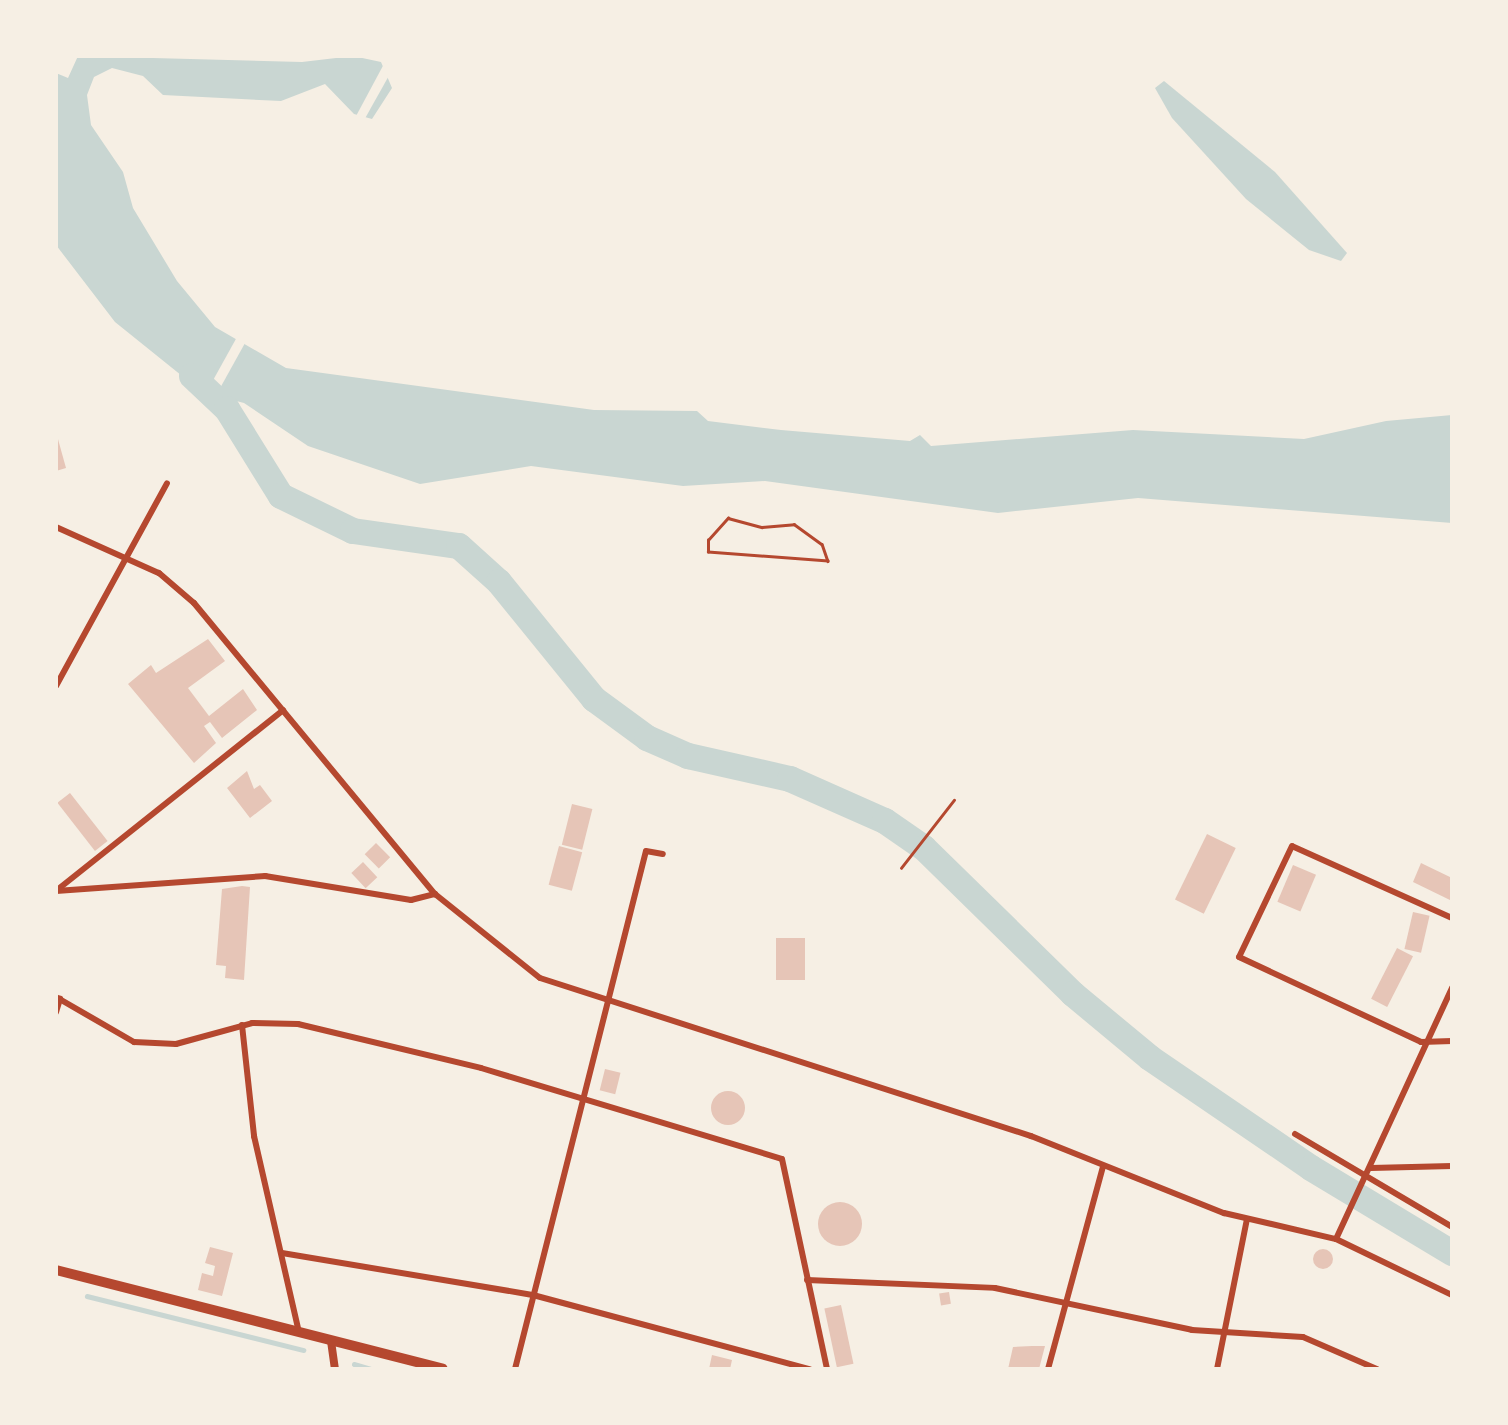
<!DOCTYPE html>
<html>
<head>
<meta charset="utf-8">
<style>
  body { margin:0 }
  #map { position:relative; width:1508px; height:1425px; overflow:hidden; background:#f6efe4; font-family:"Source Sans 3",sans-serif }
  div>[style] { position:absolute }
  .water>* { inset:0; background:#c9d6d2 }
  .pier>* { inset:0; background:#f6efe4; transform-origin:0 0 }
  .stream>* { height:4.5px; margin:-2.25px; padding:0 2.25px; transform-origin:2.25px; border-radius:2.25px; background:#c9d6d2 }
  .river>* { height:26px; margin:-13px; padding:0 13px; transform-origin:13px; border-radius:13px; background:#c9d6d2 }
  .building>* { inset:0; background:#e6c5b7; transform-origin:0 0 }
  .round { border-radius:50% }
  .path>* { height:2.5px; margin:-1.25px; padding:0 1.25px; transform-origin:1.25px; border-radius:1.25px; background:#b5482f }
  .minor>* { height:6px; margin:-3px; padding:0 3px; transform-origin:3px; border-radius:3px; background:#b5482f }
  .tertiary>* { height:8px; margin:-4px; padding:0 4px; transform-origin:4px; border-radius:4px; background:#b5482f }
  .primary>* { height:10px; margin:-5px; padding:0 5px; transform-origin:5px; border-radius:5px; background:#b5482f }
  span { translate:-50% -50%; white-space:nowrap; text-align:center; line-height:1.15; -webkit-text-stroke:6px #f6efe4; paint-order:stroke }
  .frame { position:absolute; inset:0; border:58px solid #f6efe4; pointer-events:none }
</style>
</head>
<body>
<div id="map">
  <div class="water">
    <i style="clip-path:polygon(78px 56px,302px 62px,353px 56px,381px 62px,392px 88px,372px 119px,354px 114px,325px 84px,281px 101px,163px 95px,143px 76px,112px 68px,94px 77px,87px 95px,91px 125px,123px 172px,133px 208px,177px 281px,215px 327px,286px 368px,594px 410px,697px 411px,708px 421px,781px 430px,910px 441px,920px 435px,931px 446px,1133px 430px,1304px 439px,1386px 421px,1452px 415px,1452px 523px,1138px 498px,998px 513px,765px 481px,683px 486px,531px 466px,420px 484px,308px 446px,244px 403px,202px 392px,115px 322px,56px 245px,56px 73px,68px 78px)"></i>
    <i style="clip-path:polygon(1164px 81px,1275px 172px,1347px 253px,1341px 261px,1309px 250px,1246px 199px,1172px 118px,1155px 88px)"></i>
  </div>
  <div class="pier">
    <i style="clip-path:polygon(385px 62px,391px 72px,363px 122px,355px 118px)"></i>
    <i style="left:237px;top:337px;width:10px;height:68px;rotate:29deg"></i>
  </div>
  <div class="stream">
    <i style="left:87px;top:1296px;width:223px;rotate:14deg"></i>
    <i style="left:354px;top:1364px;width:18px;rotate:16deg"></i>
  </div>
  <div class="river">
    <i style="left:192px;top:376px;width:48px;rotate:43.3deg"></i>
    <i style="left:227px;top:409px;width:102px;rotate:58.2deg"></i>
    <i style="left:281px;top:496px;width:80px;rotate:25.9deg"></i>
    <i style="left:353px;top:531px;width:107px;rotate:8.1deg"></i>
    <i style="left:459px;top:546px;width:54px;rotate:42deg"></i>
    <i style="left:499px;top:582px;width:151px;rotate:50.9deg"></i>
    <i style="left:594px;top:699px;width:66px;rotate:36.3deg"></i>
    <i style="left:647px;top:738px;width:45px;rotate:23.7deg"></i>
    <i style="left:688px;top:756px;width:105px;rotate:12.7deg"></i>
    <i style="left:790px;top:779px;width:104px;rotate:23.9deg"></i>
    <i style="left:885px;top:821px;width:47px;rotate:34.7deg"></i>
    <i style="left:924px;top:848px;width:209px;rotate:44.4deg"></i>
    <i style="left:1073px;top:994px;width:100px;rotate:39.7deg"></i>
    <i style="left:1150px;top:1058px;width:195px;rotate:34.3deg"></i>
    <i style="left:1311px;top:1168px;width:165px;rotate:31.1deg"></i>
  </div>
  <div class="building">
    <i style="clip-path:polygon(56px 432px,66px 468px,56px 471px)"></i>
    <i style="clip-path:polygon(208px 639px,225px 661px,188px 688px,209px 716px,243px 689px,257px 710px,222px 738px,210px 722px,204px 726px,216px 743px,194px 763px,128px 684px,151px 665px,156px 673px)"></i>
    <i style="clip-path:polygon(247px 771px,254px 789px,260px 785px,272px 801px,250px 818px,227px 788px)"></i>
    <i style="left:70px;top:793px;width:61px;height:16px;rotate:52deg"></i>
    <i style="left:572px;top:804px;width:21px;height:42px;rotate:14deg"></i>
    <i style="left:1207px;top:834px;width:32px;height:73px;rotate:26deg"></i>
    <i style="left:376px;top:843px;width:20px;height:16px;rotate:45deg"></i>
    <i style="left:559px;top:846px;width:24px;height:40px;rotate:15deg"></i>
    <i style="left:363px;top:862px;width:21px;height:16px;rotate:47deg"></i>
    <i style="clip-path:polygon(1421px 863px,1452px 878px,1452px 901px,1413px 882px)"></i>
    <i style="left:1293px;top:865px;width:25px;height:40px;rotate:23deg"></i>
    <i style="clip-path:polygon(242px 886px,250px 887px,244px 980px,225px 978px,226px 966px,216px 965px,222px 889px)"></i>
    <i style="left:1413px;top:912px;width:17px;height:38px;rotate:13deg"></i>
    <i style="left:776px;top:938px;width:29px;height:42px"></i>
    <i style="left:1397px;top:948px;width:18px;height:57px;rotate:27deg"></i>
    <i style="left:605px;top:1069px;width:16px;height:22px;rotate:14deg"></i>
    <i class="round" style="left:711px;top:1091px;width:34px;height:34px"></i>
    <i class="round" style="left:818px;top:1202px;width:44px;height:44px"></i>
    <i style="clip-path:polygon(210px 1247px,233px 1253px,222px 1296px,198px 1290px,202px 1273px,213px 1276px,215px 1266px,205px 1263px)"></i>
    <i class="round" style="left:1313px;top:1249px;width:20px;height:20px"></i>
    <i style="left:949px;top:1292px;width:12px;height:10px;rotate:81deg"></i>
    <i style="left:841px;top:1305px;width:60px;height:17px;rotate:78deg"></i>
    <i style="clip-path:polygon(1032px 1346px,1045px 1346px,1039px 1369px,1008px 1369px,1013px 1347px)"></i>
    <i style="clip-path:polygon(712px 1355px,732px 1360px,730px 1369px,709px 1369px)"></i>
  </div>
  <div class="path">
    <i style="left:728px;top:518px;width:35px;rotate:15deg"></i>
    <i style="left:762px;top:527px;width:32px;rotate:-5deg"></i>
    <i style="left:794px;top:524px;width:34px;rotate:36deg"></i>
    <i style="left:822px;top:544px;width:18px;rotate:71deg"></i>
    <i style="left:828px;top:561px;width:120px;rotate:-175.7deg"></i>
    <i style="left:708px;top:552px;width:12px;rotate:-90deg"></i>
    <i style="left:708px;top:540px;width:30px;rotate:-48deg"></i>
    <i style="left:901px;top:868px;width:86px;rotate:-52.1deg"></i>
  </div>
  <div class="minor">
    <i style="left:56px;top:527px;width:113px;rotate:24.1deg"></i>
    <i style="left:159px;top:573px;width:46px;rotate:40.6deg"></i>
    <i style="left:194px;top:603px;width:378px;rotate:50.4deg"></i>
    <i style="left:435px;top:894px;width:134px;rotate:38.7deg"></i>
    <i style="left:540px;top:978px;width:516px;rotate:17.84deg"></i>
    <i style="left:1031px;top:1136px;width:208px;rotate:21.8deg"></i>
    <i style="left:1224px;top:1213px;width:115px;rotate:13.1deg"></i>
    <i style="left:1336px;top:1239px;width:129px;rotate:25.8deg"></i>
    <i style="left:56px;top:686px;width:231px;rotate:-61.3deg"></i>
    <i style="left:57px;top:890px;width:289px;rotate:-38.5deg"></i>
    <i style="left:56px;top:891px;width:210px;rotate:-4.1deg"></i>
    <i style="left:265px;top:876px;width:148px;rotate:9.3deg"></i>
    <i style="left:411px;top:900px;width:25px;rotate:-14deg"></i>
    <i style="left:1452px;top:918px;width:175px;rotate:-155.8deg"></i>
    <i style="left:1292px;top:846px;width:123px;rotate:115.5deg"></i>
    <i style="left:1239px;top:957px;width:201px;rotate:25deg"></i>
    <i style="left:1421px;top:1042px;width:31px;rotate:-2deg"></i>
    <i style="left:56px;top:997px;width:90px;rotate:30deg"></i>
    <i style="left:134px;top:1042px;width:42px;rotate:2.7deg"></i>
    <i style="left:176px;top:1044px;width:79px;rotate:-15.4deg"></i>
    <i style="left:252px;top:1023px;width:46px;rotate:1.2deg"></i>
    <i style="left:298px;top:1024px;width:188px;rotate:13.5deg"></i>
    <i style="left:481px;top:1068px;width:314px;rotate:16.8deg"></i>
    <i style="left:782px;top:1159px;width:215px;rotate:77.9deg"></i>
    <i style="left:56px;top:1012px;width:14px;rotate:-73deg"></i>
    <i style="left:242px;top:1025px;width:112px;rotate:83.8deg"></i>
    <i style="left:254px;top:1136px;width:201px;rotate:77.1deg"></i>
    <i style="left:1295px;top:1134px;width:182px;rotate:30.6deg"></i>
    <i style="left:1371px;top:1168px;width:81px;rotate:-1.4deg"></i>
    <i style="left:1336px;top:1239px;width:277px;rotate:-65.2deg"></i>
    <i style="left:282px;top:1253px;width:254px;rotate:9.5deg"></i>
    <i style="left:533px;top:1295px;width:287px;rotate:15deg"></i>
    <i style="left:807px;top:1280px;width:188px;rotate:2.4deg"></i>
    <i style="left:995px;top:1288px;width:201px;rotate:12deg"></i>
    <i style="left:1192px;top:1330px;width:111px;rotate:3.6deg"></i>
    <i style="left:1303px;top:1337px;width:81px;rotate:23.4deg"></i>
    <i style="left:515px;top:1369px;width:534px;rotate:-75.81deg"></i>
    <i style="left:646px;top:851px;width:17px;rotate:10deg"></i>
    <i style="left:1048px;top:1369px;width:209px;rotate:-74.8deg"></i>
    <i style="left:1217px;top:1369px;width:153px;rotate:-78.7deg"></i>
  </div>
  <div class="tertiary">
    <i style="left:331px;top:1341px;width:28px;rotate:82deg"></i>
  </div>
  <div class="primary">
    <i style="left:56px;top:1270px;width:399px;rotate:14.3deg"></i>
  </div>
  <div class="frame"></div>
</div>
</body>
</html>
